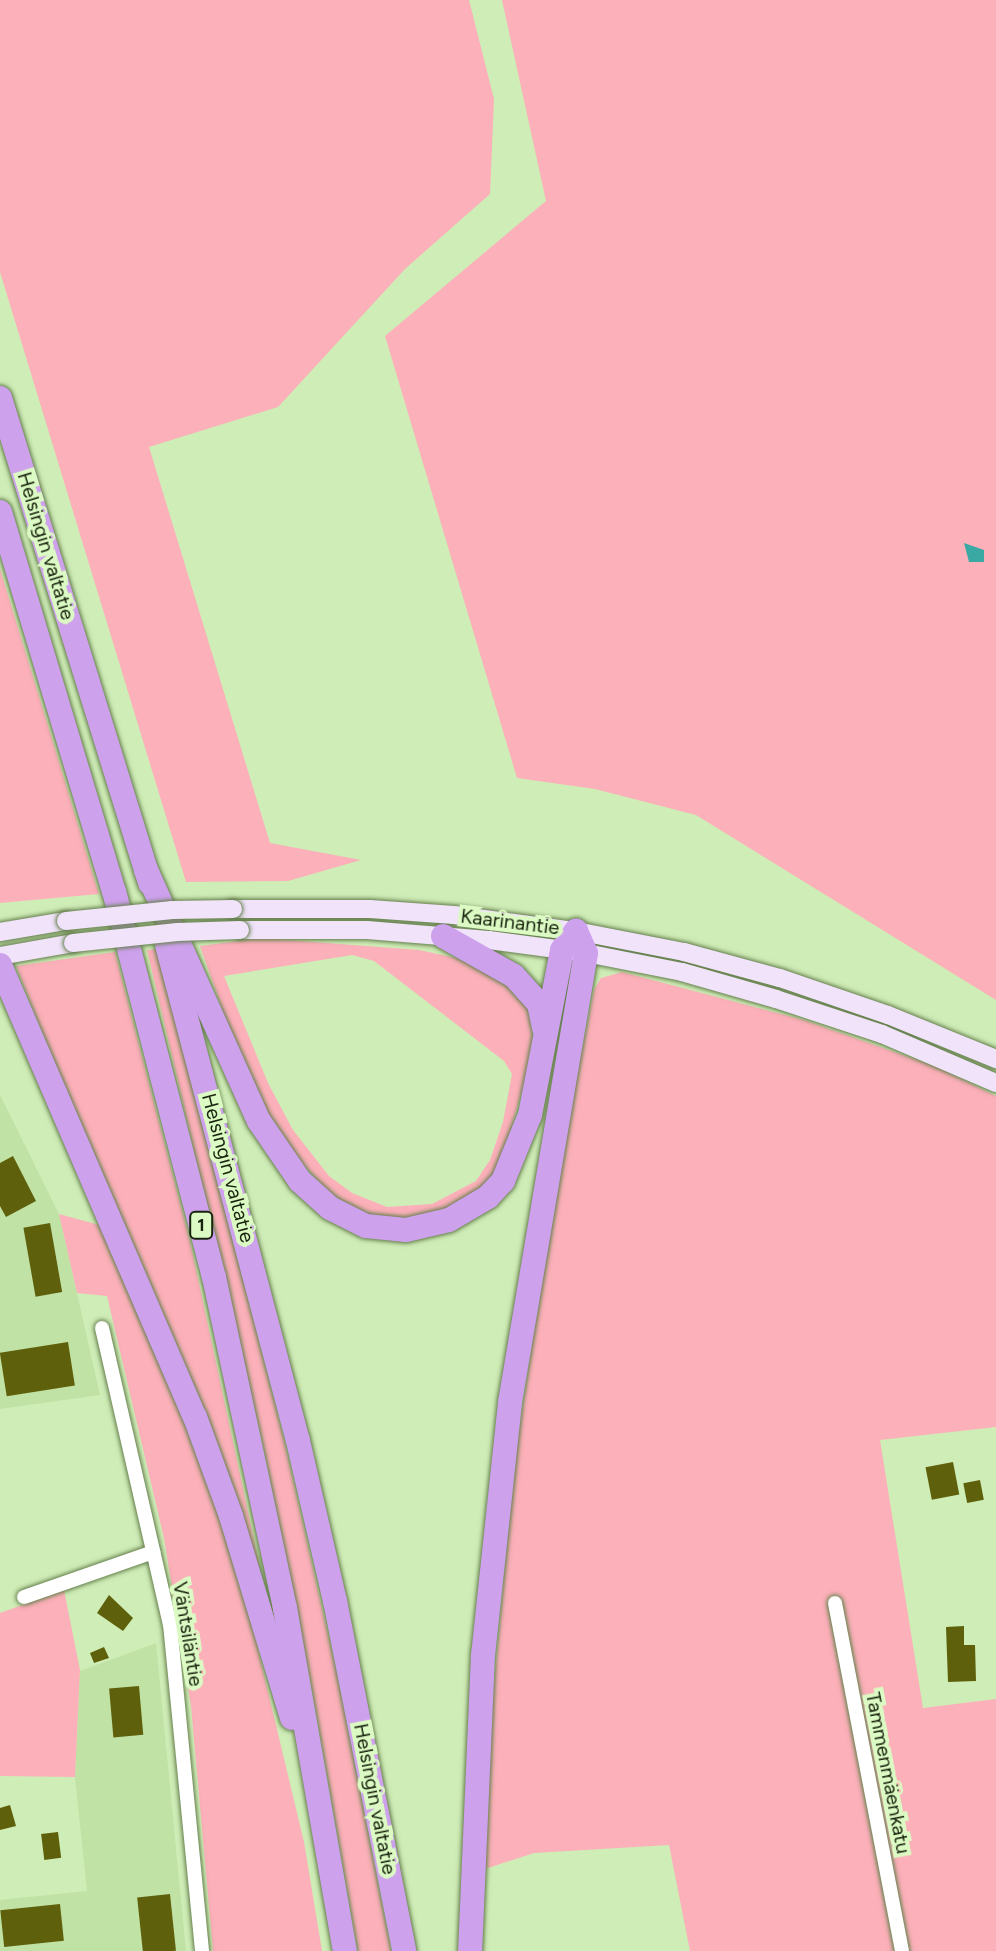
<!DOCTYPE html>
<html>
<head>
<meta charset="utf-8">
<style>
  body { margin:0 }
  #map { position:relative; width:996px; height:1951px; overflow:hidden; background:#cfedb6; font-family:Figtree,sans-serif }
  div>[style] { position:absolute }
  .built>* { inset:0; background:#c1e2a5 }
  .green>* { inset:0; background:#fcb0b9 }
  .water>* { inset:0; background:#3aa9a4 }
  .building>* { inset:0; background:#5e600b; transform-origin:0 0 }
  .roads { filter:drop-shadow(0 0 2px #657f4d) drop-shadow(0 0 2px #657f4d) }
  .minor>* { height:14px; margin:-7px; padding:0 7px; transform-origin:7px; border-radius:7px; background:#fff }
  .secondary>* { height:18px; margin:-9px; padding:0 9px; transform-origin:9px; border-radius:9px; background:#f0e3fa }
  .motorway>* { height:24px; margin:-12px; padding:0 12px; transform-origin:12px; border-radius:12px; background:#cea1ed }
  .bridges { filter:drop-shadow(0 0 2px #657f4d) drop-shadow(0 0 2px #657f4d) }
  .secondary-bridge>* { height:18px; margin:-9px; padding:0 9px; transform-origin:9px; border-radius:9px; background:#f0e3fa }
  span { translate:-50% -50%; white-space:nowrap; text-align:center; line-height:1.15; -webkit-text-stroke:8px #dcfac3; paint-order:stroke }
  .shield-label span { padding:2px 6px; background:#dcfac3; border:2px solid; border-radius:6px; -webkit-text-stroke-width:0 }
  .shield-label { font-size:18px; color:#19240f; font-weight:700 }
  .street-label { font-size:20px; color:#19240f }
</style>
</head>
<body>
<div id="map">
  <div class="built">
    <i style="clip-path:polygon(0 1095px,59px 1214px,100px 1395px,0 1409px)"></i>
    <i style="clip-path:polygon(156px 1643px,186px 1951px,0 1951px,0 1900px,87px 1891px,75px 1777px,80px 1671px)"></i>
  </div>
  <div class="green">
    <i style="clip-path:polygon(0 0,469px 0,494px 99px,490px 194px,405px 269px,278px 407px,149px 447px,270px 843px,361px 860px,288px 881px,186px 882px,0 272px)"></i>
    <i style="clip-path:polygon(502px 0,996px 0,996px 1000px,696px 815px,595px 789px,517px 778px,385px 336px,546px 201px)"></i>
    <i style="clip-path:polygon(0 569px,54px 745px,99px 894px,0 903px)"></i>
    <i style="clip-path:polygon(evenodd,261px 938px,419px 950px,456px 958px,504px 980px,529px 1010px,534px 1049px,502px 1160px,490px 1180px,464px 1203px,410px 1221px,371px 1217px,331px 1195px,287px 1146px,266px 1114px,239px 1057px,200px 946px,261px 938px,352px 955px,374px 961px,504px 1061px,512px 1074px,503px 1122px,490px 1160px,476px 1181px,432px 1204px,387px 1207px,352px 1193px,329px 1176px,293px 1130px,268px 1083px,224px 976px,352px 955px)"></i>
    <i style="clip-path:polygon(158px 949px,284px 1440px,338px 1679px,391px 1951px,358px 1951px,311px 1683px,263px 1444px,147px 950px)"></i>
    <i style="clip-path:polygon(115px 952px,190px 1241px,262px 1577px,258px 1578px,16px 966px)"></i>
    <i style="clip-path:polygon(622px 972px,804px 1020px,937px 1067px,996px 1096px,996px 1427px,880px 1440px,923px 1708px,996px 1699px,996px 1951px,690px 1951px,669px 1845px,534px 1853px,485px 1869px,490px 1729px,515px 1459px,557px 1179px,594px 990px,601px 978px)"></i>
    <i style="clip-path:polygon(59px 1214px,103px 1226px,166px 1373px,235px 1554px,304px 1842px,322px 1951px,213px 1951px,191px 1706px,164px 1538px,107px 1296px,77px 1293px)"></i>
    <i style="clip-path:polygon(64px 1590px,80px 1670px,75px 1777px,0 1776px,0 1613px)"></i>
  </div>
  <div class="water">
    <i style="clip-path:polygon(964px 543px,984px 550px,984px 562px,969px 562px)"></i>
  </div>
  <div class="building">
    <i style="clip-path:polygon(13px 1156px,36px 1201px,6px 1217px,0 1206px,0 1163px)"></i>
    <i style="left:50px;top:1223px;width:70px;height:27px;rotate:80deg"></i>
    <i style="left:68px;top:1342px;width:44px;height:69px;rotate:81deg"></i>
    <i style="left:953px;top:1462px;width:33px;height:28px;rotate:79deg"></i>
    <i style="left:980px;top:1480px;width:20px;height:17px;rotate:79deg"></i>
    <i style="clip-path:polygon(109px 1595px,133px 1618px,123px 1631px,97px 1613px)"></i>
    <i style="clip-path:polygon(964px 1626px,964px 1645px,975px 1645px,976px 1681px,948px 1682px,946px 1627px)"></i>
    <i style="clip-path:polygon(104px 1647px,109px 1658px,94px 1663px,90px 1653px)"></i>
    <i style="left:139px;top:1686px;width:49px;height:30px;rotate:85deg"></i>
    <i style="clip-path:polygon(10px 1805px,16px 1826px,0 1830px,0 1808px)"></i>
    <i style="left:58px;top:1832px;width:26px;height:17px;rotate:83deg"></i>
    <i style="left:170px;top:1894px;width:57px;height:33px;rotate:84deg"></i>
    <i style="left:60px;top:1904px;width:37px;height:60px;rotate:84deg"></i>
  </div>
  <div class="roads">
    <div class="minor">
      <i style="left:102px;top:1328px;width:304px;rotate:77.1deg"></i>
      <i style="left:170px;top:1624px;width:329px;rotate:84.4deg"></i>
      <i style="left:24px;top:1597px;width:137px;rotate:-19.2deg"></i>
      <i style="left:835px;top:1603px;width:354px;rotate:79.1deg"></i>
    </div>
    <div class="secondary">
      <i style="left:233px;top:909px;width:137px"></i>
      <i style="left:370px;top:909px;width:84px;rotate:4.1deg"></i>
      <i style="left:454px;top:915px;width:123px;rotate:7.5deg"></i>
      <i style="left:576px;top:931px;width:110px;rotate:11deg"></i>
      <i style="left:684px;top:952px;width:99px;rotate:15.2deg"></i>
      <i style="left:780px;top:978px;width:114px;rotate:18.9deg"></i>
      <i style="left:888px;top:1015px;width:117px;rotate:22.2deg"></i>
      <i style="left:240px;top:930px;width:127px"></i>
      <i style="left:367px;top:930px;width:122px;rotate:4.7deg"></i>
      <i style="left:489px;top:940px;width:98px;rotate:7.6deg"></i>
      <i style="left:586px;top:953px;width:98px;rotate:11.2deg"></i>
      <i style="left:682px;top:972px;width:98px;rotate:16deg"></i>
      <i style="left:776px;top:999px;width:112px;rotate:18.3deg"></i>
      <i style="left:882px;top:1034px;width:124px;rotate:23.3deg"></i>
      <i style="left:0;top:932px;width:67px;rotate:-9.5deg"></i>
      <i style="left:0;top:956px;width:74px;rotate:-10.1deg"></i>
    </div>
    <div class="motorway">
      <i style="left:0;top:398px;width:508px;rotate:72.81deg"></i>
      <i style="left:0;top:512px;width:396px;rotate:73.3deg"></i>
      <i style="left:114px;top:891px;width:399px;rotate:75.5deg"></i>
      <i style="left:214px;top:1277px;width:339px;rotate:77.9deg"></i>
      <i style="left:285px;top:1608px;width:348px;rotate:80.1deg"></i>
      <i style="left:146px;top:870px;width:275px;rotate:65.8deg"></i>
      <i style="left:259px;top:1121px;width:73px;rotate:55.7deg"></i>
      <i style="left:300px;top:1181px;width:40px;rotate:42deg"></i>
      <i style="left:330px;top:1208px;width:40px;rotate:26.6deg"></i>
      <i style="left:366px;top:1226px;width:40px;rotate:5.7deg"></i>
      <i style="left:406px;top:1230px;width:44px;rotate:-13.1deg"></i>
      <i style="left:449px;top:1220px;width:45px;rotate:-30.5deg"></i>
      <i style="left:488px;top:1197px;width:22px;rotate:-47deg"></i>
      <i style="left:503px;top:1181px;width:71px;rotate:-67.8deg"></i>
      <i style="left:530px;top:1115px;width:168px;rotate:-79deg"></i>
      <i style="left:562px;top:950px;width:24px;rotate:-54deg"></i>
      <i style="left:576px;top:931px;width:24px;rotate:66deg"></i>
      <i style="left:586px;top:953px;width:456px;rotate:99.6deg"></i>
      <i style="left:510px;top:1403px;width:253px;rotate:96.1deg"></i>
      <i style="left:483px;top:1655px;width:296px;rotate:92.5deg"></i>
      <i style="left:443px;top:936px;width:81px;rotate:29.4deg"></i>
      <i style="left:514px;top:976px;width:38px;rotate:48deg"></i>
      <i style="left:539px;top:1004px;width:25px;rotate:78deg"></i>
      <i style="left:167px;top:945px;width:513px;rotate:75.21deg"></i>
      <i style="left:298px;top:1441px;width:164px;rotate:77deg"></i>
      <i style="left:335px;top:1601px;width:357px;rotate:78.8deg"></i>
      <i style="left:0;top:965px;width:492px;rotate:66.7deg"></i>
      <i style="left:195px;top:1417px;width:105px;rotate:70deg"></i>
      <i style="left:231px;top:1516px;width:211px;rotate:73.2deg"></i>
    </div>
  </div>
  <div class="bridges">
    <div class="secondary-bridge">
      <i style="left:66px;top:921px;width:107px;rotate:-5.9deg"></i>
      <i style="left:172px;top:910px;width:61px;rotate:-0.9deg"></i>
      <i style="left:73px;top:943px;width:105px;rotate:-6deg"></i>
      <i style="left:177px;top:932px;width:63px;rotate:-1.8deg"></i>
    </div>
  </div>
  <div class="shield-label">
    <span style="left:201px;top:1225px">1</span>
  </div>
  <div class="street-label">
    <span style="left:46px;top:546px;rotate:73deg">Helsingin valtatie</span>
    <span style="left:510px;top:922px;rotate:7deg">Kaarinantie</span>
    <span style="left:228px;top:1168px;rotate:75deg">Helsingin valtatie</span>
    <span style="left:188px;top:1634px;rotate:81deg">Väntsiläntie</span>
    <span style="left:888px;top:1773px;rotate:79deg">Tammenmäenkatu</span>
    <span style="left:375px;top:1799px;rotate:79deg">Helsingin valtatie</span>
  </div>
</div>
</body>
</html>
